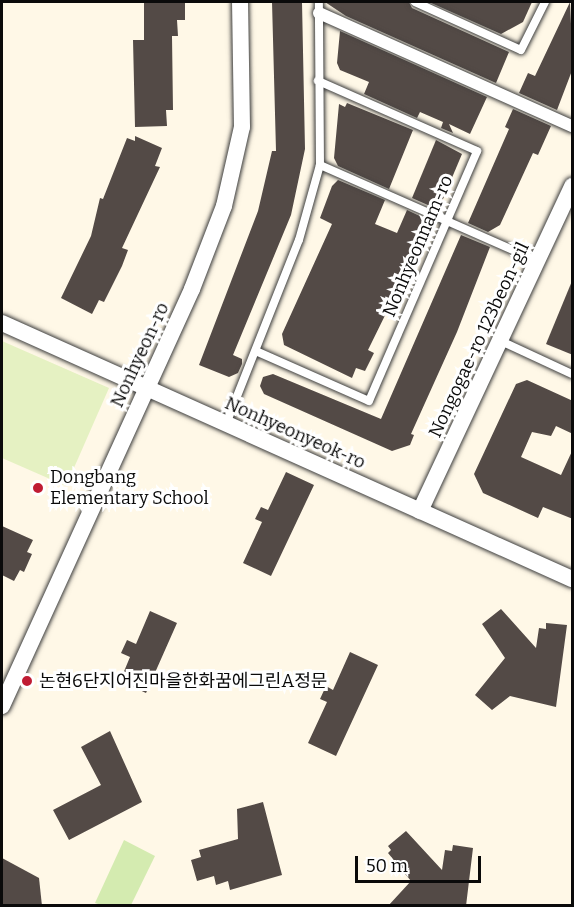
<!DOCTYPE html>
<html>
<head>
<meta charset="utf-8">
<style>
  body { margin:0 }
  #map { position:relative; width:574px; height:907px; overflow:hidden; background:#fff8e7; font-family:Bitter,"Noto Sans KR",serif }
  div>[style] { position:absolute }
  .green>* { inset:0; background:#d4ebb0 }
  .pitch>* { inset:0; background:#e5f1c2 }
  .building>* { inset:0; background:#534a46 }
  .roads { filter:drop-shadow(0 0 2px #3d3d3d) drop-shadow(0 0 2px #3d3d3d) }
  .service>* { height:8px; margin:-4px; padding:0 4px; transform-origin:4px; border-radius:4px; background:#fff }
  .pedestrian>* { height:12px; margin:-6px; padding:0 6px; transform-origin:6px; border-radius:6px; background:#fff }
  .minor>* { height:16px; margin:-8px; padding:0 8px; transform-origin:8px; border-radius:8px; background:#fff }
  .dots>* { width:16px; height:16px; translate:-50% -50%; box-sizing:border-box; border:3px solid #fff; border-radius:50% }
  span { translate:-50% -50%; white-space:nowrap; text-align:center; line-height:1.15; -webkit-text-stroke:6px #fff; paint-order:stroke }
  .street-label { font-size:18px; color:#0a0a0a }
  .poi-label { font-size:18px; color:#0a0a0a }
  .left { translate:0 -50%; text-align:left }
  .frame { position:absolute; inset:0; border:3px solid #0a0a0a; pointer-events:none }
  .scale { position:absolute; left:355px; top:856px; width:126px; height:27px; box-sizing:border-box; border:3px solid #0a0a0a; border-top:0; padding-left:8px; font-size:18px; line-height:21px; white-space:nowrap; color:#0a0a0a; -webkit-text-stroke:4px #fff; paint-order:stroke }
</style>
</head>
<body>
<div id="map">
  <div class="green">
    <i style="clip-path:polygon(124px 840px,155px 856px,131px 905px,101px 905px,95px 903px)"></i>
  </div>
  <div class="pitch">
    <i style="clip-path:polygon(2px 341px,109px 388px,66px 486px,2px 458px)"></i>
  </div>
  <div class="building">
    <i style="clip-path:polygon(144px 2px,185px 2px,185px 20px,177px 20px,178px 36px,172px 36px,173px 110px,166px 110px,167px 126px,135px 127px,133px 40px,144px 40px)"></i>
    <i style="clip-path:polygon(272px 2px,302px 2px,305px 149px,291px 215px,233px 355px,242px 359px,242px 364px,238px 373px,229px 377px,199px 365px,258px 211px,272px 151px,276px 151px)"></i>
    <i style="clip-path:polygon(325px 2px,409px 2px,412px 8px,509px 52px,496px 83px,346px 16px)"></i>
    <i style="clip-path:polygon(429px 2px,532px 2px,523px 22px,501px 34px)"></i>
    <i style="clip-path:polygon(570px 2px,573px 68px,557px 110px,519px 93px,528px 73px,535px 76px)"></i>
    <i style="clip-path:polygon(340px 31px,487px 97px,470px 134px,449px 124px,453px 133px,441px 128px,443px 122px,420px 112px,417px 118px,364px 94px,369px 82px,340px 70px,337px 63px)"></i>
    <i style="clip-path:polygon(347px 103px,413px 130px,389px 189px,338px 166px,334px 158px,339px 104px,345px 107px)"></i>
    <i style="clip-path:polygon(513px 109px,551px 126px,538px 155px,533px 153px,500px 225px,488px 232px,468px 223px,509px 129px,505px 127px)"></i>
    <i style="clip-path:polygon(135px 136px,162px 148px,155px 166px,160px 167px,122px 248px,128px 250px,122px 266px,104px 302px,99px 300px,92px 314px,61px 298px,91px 236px,100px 198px,103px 199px,127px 138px,135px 141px)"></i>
    <i style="clip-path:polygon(436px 140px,462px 154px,443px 199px,430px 206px,412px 198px)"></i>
    <i style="clip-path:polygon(338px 180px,385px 200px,375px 224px,397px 233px,407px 210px,424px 218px,427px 230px,368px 350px,374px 353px,365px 371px,356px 368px,352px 378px,284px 345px,282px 334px,332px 224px,320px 218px,332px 186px)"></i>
    <i style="clip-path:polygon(461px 235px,490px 247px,457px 332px,411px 434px,414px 435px,410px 445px,392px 451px,264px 394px,260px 386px,263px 377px,273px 374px,381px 419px)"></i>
    <i style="clip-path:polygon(572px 281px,573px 281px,573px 355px,546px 344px)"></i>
    <i style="clip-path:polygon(527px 380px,573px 401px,573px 434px,556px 426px,551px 436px,532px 432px,521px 457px,561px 475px,573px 449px,573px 519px,543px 507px,538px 518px,483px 493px,474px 474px,516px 384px)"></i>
    <i style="clip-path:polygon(286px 472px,314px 485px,271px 576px,243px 563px,262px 522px,255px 519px,261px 507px,268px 510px)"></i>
    <i style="clip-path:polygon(2px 526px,33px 540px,27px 552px,32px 554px,24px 572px,20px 570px,14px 581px,2px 575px)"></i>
    <i style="clip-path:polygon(501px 609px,536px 648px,539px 628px,546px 629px,546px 623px,567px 625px,556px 707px,510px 696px,492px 710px,475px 695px,505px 658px,482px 624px)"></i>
    <i style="clip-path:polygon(150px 611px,177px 623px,146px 693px,120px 681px,130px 657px,121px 653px,127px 640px,136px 644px)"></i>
    <i style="clip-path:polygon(350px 652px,378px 665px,336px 756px,308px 743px,327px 702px,320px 699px,326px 686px,333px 690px)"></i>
    <i style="clip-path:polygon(110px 731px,142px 802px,69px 840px,53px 810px,101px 785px,81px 747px)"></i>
    <i style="clip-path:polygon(263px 802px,282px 875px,230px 890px,228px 881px,216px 885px,214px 876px,197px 881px,191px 860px,201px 857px,199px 850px,238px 839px,237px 809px)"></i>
    <i style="clip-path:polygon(406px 831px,442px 870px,445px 850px,452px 851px,453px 845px,473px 848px,466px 906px,388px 906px,411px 881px,388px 853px,391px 850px,388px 846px)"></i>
    <i style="clip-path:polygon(2px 858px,39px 878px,42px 906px,2px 906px)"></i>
  </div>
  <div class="roads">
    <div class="service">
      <i style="left:415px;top:2px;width:116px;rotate:24.4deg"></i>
      <i style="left:521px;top:50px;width:54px;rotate:-63.4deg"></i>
      <i style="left:320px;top:165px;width:238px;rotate:23.8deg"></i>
      <i style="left:501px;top:341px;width:78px;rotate:24.9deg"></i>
      <i style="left:258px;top:352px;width:121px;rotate:23.8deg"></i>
      <i style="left:369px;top:401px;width:272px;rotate:-66.6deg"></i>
      <i style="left:477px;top:151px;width:174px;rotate:-156.2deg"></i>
      <i style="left:226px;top:424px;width:198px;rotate:-68.4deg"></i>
      <i style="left:299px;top:240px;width:78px;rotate:-74.4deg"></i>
      <i style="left:320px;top:165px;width:163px;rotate:-90.4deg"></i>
    </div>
    <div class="pedestrian">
      <i style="left:319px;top:13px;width:277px;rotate:24.1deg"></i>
    </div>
    <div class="minor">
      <i style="left:2px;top:323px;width:625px;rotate:24.19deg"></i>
      <i style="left:420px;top:511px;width:359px;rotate:-64.9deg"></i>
      <i style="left:2px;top:706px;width:458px;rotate:-65.5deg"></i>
      <i style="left:192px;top:289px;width:89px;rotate:-68.9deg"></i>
      <i style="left:224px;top:206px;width:81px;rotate:-77.2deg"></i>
      <i style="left:242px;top:127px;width:125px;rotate:-90.9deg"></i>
    </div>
  </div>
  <div class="dots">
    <i style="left:38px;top:488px;background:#c01c33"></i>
    <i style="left:27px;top:681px;background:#c01c33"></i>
  </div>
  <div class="street-label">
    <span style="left:418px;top:246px;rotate:-67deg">Nonhyeonnam-ro</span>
    <span style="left:479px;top:340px;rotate:-65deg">Nongogae-ro 123beon-gil</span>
    <span style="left:140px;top:355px;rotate:-65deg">Nonhyeon-ro</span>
    <span style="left:295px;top:433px;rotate:24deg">Nonhyeonyeok-ro</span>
  </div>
  <div class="poi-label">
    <span class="left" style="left:50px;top:488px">Dongbang<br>Elementary School</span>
    <span class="left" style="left:39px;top:681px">논현6단지어진마을한화꿈에그린A정문</span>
  </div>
  <div class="frame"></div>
  <div class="scale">50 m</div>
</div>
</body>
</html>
